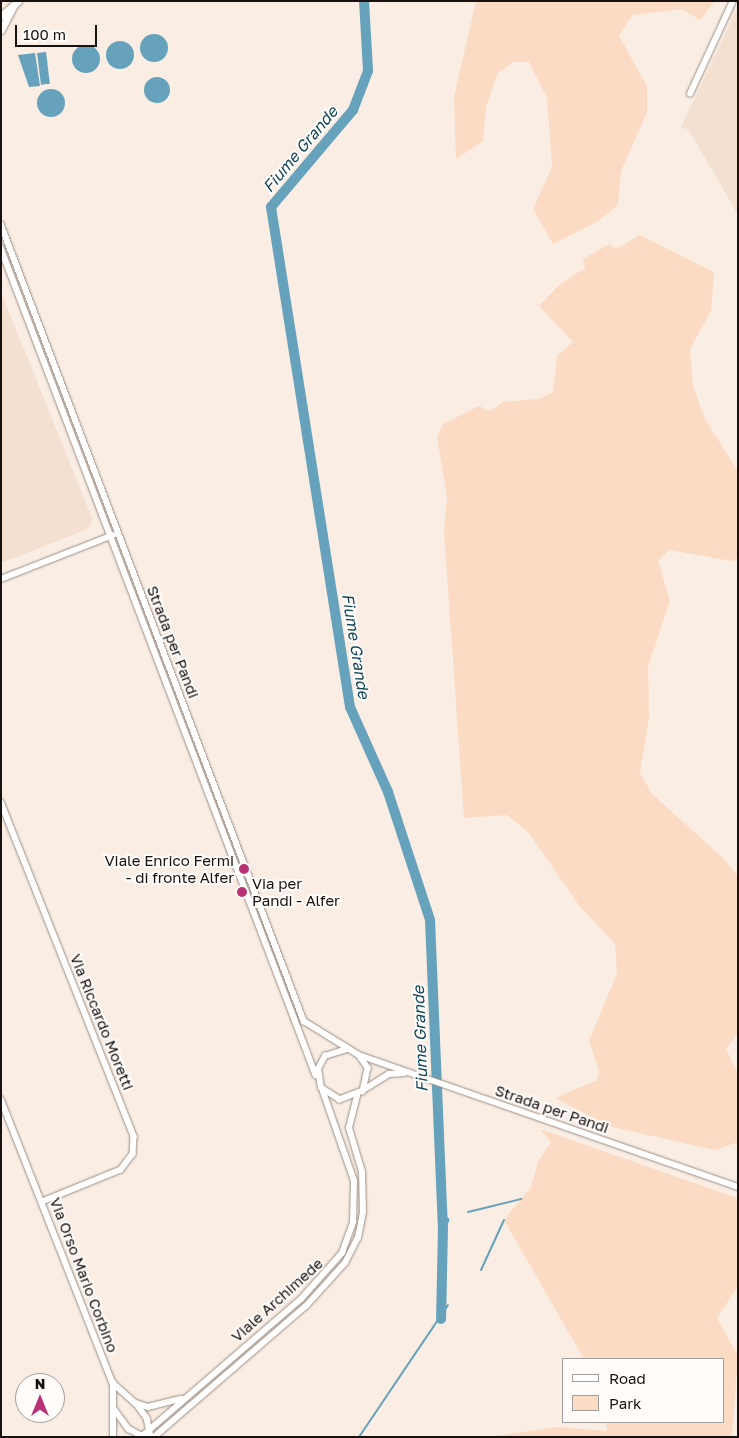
<!DOCTYPE html>
<html>
<head>
<meta charset="utf-8">
<style>
  body { margin:0 }
  #map { position:relative; width:739px; height:1438px; overflow:hidden; background:#faede3; font-family:"Golos Text",sans-serif }
  div>[style] { position:absolute }
  .built>* { inset:0; background:#f4e0d1 }
  .green>* { inset:0; background:#fbdbc3 }
  .water>* { inset:0; background:#66a2bb; transform-origin:0 0 }
  .round { border-radius:50% }
  .stream>* { height:2px; margin:-1px; padding:0 1px; transform-origin:1px; border-radius:1px; background:#66a2bb }
  .canal>* { height:5.5px; margin:-2.75px; padding:0 2.75px; transform-origin:2.75px; border-radius:2.75px; background:#66a2bb }
  .river>* { height:10px; margin:-5px; padding:0 5px; transform-origin:5px; border-radius:5px; background:#66a2bb }
  .roads { filter:drop-shadow(0 0 1px #9a8f85) drop-shadow(0 0 1px #9a8f85) }
  .minor>* { height:5.5px; margin:-2.75px; padding:0 2.75px; transform-origin:2.75px; border-radius:2.75px; background:#fff }
  .tertiary>* { height:7px; margin:-3.5px; padding:0 3.5px; transform-origin:3.5px; border-radius:3.5px; background:#fff }
  .dots>* { width:14px; height:14px; translate:-50% -50%; box-sizing:border-box; border:2px solid #fffcfa; border-radius:50% }
  span { translate:-50% -50%; white-space:nowrap; text-align:center; line-height:1.15; -webkit-text-stroke:4px #fffcfa; paint-order:stroke }
  .street-label { font-size:15px; color:#17120f }
  .poi-label { font-size:15px; color:#17120f }
  .right { translate:-100% -50%; text-align:right }
  .left { translate:0 -50%; text-align:left }
  .water-label { font-size:16px; color:#134759; font-style:italic }
  .frame { position:absolute; inset:0; border:2px solid #17120f; pointer-events:none }
  .legend { position:absolute; left:562px; top:1358px; width:162px; height:65px; box-sizing:border-box; background:#fffcfa; border:1px solid #a29e9c; margin:0; padding:6px 9px; list-style:none; font-size:15px; color:#17120f }
  .legend li { display:flex; align-items:center; gap:10px; height:25px }
  .legend b { width:25px; border:1px solid #a29e9c }
  .north { position:absolute; left:15px; top:1373px; width:50px; height:50px; box-sizing:border-box; background:#fffcfa; border:1px solid #a29e9c; border-radius:50%; rotate:0deg; font-size:14px; font-weight:700; line-height:20px; text-align:center; color:#17120f }
  .north::after { content:''; display:block; margin:auto; width:18px; height:22px; background:#b83276; clip-path:polygon(50% 0,100% 100%,50% 72%,0 100%) }
  .scale { position:absolute; left:15px; top:25px; width:82px; height:22px; box-sizing:border-box; border:2px solid #17120f; border-top:0; padding-left:6px; font-size:15px; line-height:18px; white-space:nowrap; color:#17120f; -webkit-text-stroke:4px #fffcfa; paint-order:stroke }
</style>
</head>
<body>
<div id="map">
  <div class="built">
    <i style="clip-path:polygon(738px 7px,738px 215px,689px 130px,681px 127px)"></i>
    <i style="clip-path:polygon(1px 292px,92px 518px,91px 526px,83px 531px,1px 563px)"></i>
  </div>
  <div class="green">
    <i style="clip-path:polygon(476px 1px,715px 1px,700px 20px,682px 9px,632px 15px,619px 36px,647px 86px,647px 112px,621px 171px,618px 205px,597px 222px,553px 244px,533px 209px,552px 167px,547px 98px,529px 62px,513px 62px,498px 73px,486px 107px,483px 141px,456px 159px,454px 97px)"></i>
    <i style="clip-path:polygon(640px 235px,714px 272px,711px 311px,690px 349px,693px 387px,706px 421px,738px 471px,738px 558px,732px 561px,669px 550px,658px 561px,670px 601px,648px 667px,649px 717px,640px 773px,652px 794px,722px 857px,738px 876px,738px 1033px,726px 1049px,738px 1073px,738px 1142px,715px 1150px,612px 1127px,555px 1098px,597px 1080px,599px 1072px,589px 1040px,617px 974px,615px 944px,578px 904px,529px 833px,507px 815px,464px 818px,444px 532px,447px 496px,437px 437px,443px 424px,479px 406px,490px 411px,503px 402px,539px 399px,553px 392px,557px 356px,573px 342px,539px 306px,559px 285px,585px 268px,583px 259px,609px 244px,616px 249px)"></i>
    <i style="clip-path:polygon(540px 1129px,737px 1198px,738px 1286px,717px 1318px,738px 1356px,732px 1437px,488px 1437px,557px 1427px,607px 1431px,606px 1422px,723px 1422px,723px 1359px,584px 1359px,504px 1220px,531px 1187px,538px 1162px,551px 1142px)"></i>
  </div>
  <div class="water">
    <i class="round" style="left:140px;top:34px;width:28px;height:28px"></i>
    <i class="round" style="left:106px;top:41px;width:28px;height:28px"></i>
    <i class="round" style="left:72px;top:45px;width:28px;height:28px"></i>
    <i style="left:46px;top:52px;width:32px;height:9px;rotate:83deg"></i>
    <i style="clip-path:polygon(35px 53px,40px 86px,29px 87px,18px 55px)"></i>
    <i class="round" style="left:144px;top:77px;width:26px;height:26px"></i>
    <i class="round" style="left:37px;top:89px;width:28px;height:28px"></i>
  </div>
  <div class="stream">
    <i style="left:468px;top:1212px;width:55px;rotate:-13.8deg"></i>
    <i style="left:481px;top:1270px;width:55px;rotate:-65.3deg"></i>
    <i style="left:359px;top:1437px;width:159px;rotate:-56deg"></i>
  </div>
  <div class="canal">
    <i style="left:443px;top:1227px;width:7px;rotate:-63deg"></i>
  </div>
  <div class="river">
    <i style="left:364px;top:1px;width:70px;rotate:86.7deg"></i>
    <i style="left:368px;top:71px;width:42px;rotate:111deg"></i>
    <i style="left:353px;top:110px;width:127px;rotate:130.2deg"></i>
    <i style="left:271px;top:207px;width:506px;rotate:81.02deg"></i>
    <i style="left:350px;top:707px;width:93px;rotate:65.9deg"></i>
    <i style="left:388px;top:792px;width:135px;rotate:71.8deg"></i>
    <i style="left:430px;top:920px;width:307px;rotate:87.6deg"></i>
    <i style="left:443px;top:1227px;width:92px;rotate:91.2deg"></i>
  </div>
  <div class="roads">
    <div class="minor">
      <i style="left:690px;top:94px;width:102px;rotate:-65.2deg"></i>
      <i style="left:1px;top:224px;width:853px;rotate:69.18deg"></i>
      <i style="left:304px;top:1021px;width:65px;rotate:31.7deg"></i>
      <i style="left:359px;top:1055px;width:16px;rotate:55deg"></i>
      <i style="left:368px;top:1068px;width:24px;rotate:102deg"></i>
      <i style="left:363px;top:1091px;width:25px;rotate:159deg"></i>
      <i style="left:340px;top:1100px;width:22px;rotate:-148deg"></i>
      <i style="left:321px;top:1088px;width:19px;rotate:-99deg"></i>
      <i style="left:318px;top:1069px;width:15px;rotate:-62deg"></i>
      <i style="left:325px;top:1056px;width:22px;rotate:-18deg"></i>
      <i style="left:1px;top:248px;width:885px;rotate:69.15deg"></i>
      <i style="left:1px;top:579px;width:120px;rotate:-21.4deg"></i>
      <i style="left:1px;top:802px;width:360px;rotate:68.3deg"></i>
      <i style="left:134px;top:1136px;width:18px;rotate:93deg"></i>
      <i style="left:133px;top:1154px;width:20px;rotate:127deg"></i>
      <i style="left:121px;top:1170px;width:85px;rotate:157.9deg"></i>
      <i style="left:362px;top:1056px;width:398px;rotate:19.2deg"></i>
      <i style="left:365px;top:1089px;width:28px;rotate:-32deg"></i>
      <i style="left:389px;top:1074px;width:15px;rotate:-4deg"></i>
      <i style="left:1px;top:1099px;width:305px;rotate:68.5deg"></i>
      <i style="left:113px;top:1383px;width:30px;rotate:42deg"></i>
      <i style="left:135px;top:1403px;width:14px;rotate:17deg"></i>
      <i style="left:148px;top:1407px;width:34px;rotate:-14deg"></i>
      <i style="left:136px;top:1403px;width:19px;rotate:54deg"></i>
      <i style="left:147px;top:1418px;width:19px;rotate:78deg"></i>
      <i style="left:115px;top:1410px;width:24px;rotate:54deg"></i>
      <i style="left:129px;top:1429px;width:17px;rotate:28deg"></i>
      <i style="left:113px;top:1437px;width:54px;rotate:-90deg"></i>
      <i style="left:141px;top:1437px;width:211px;rotate:-40.8deg"></i>
      <i style="left:301px;top:1299px;width:62px;rotate:-48.3deg"></i>
      <i style="left:342px;top:1253px;width:33px;rotate:-70deg"></i>
      <i style="left:353px;top:1222px;width:41px;rotate:-88.6deg"></i>
      <i style="left:354px;top:1181px;width:94px;rotate:-109.2deg"></i>
      <i style="left:154px;top:1437px;width:201px;rotate:-40.8deg"></i>
      <i style="left:306px;top:1306px;width:58px;rotate:-47.8deg"></i>
      <i style="left:345px;top:1263px;width:28px;rotate:-63deg"></i>
      <i style="left:358px;top:1238px;width:26px;rotate:-79deg"></i>
      <i style="left:363px;top:1212px;width:40px;rotate:-91.4deg"></i>
      <i style="left:362px;top:1172px;width:46px;rotate:-106.5deg"></i>
      <i style="left:349px;top:1128px;width:33px;rotate:-76deg"></i>
    </div>
    <div class="tertiary">
      <i style="left:1px;top:16px;width:23px;rotate:-41deg"></i>
      <i style="left:1px;top:30px;width:28px;rotate:-63deg"></i>
    </div>
  </div>
  <div class="dots">
    <i style="left:244px;top:869px;background:#b83276"></i>
    <i style="left:242px;top:892px;background:#b83276"></i>
  </div>
  <div class="street-label">
    <span style="left:173px;top:642px;rotate:69deg">Strada per Pandi</span>
    <span style="left:102px;top:1022px;rotate:68deg">Via Riccardo Moretti</span>
    <span style="left:552px;top:1109px;rotate:19deg">Strada per Pandi</span>
    <span style="left:84px;top:1275px;rotate:69deg">Via Orso Mario Corbino</span>
    <span style="left:277px;top:1300px;rotate:-42deg">Viale Archimede</span>
  </div>
  <div class="poi-label">
    <span class="right" style="left:234px;top:869px">Viale Enrico Fermi<br>- di fronte Alfer</span>
    <span class="left" style="left:252px;top:892px">Via per<br>Pandi - Alfer</span>
  </div>
  <div class="water-label">
    <span style="left:300px;top:149px;rotate:-50deg">Fiume Grande</span>
    <span style="left:356px;top:646px;rotate:81deg">Fiume Grande</span>
    <span style="left:420px;top:1039px;rotate:-92deg">Fiume Grande</span>
  </div>
  <div class="frame"></div>
  <ul class="legend">
  <li><b style="height:6px;background:#fff"></b>Road</li>
  <li><b style="height:14px;background:#fbdbc3"></b>Park</li>
  </ul>
  <div class="north">N</div>
  <div class="scale">100 m</div>
</div>
</body>
</html>
